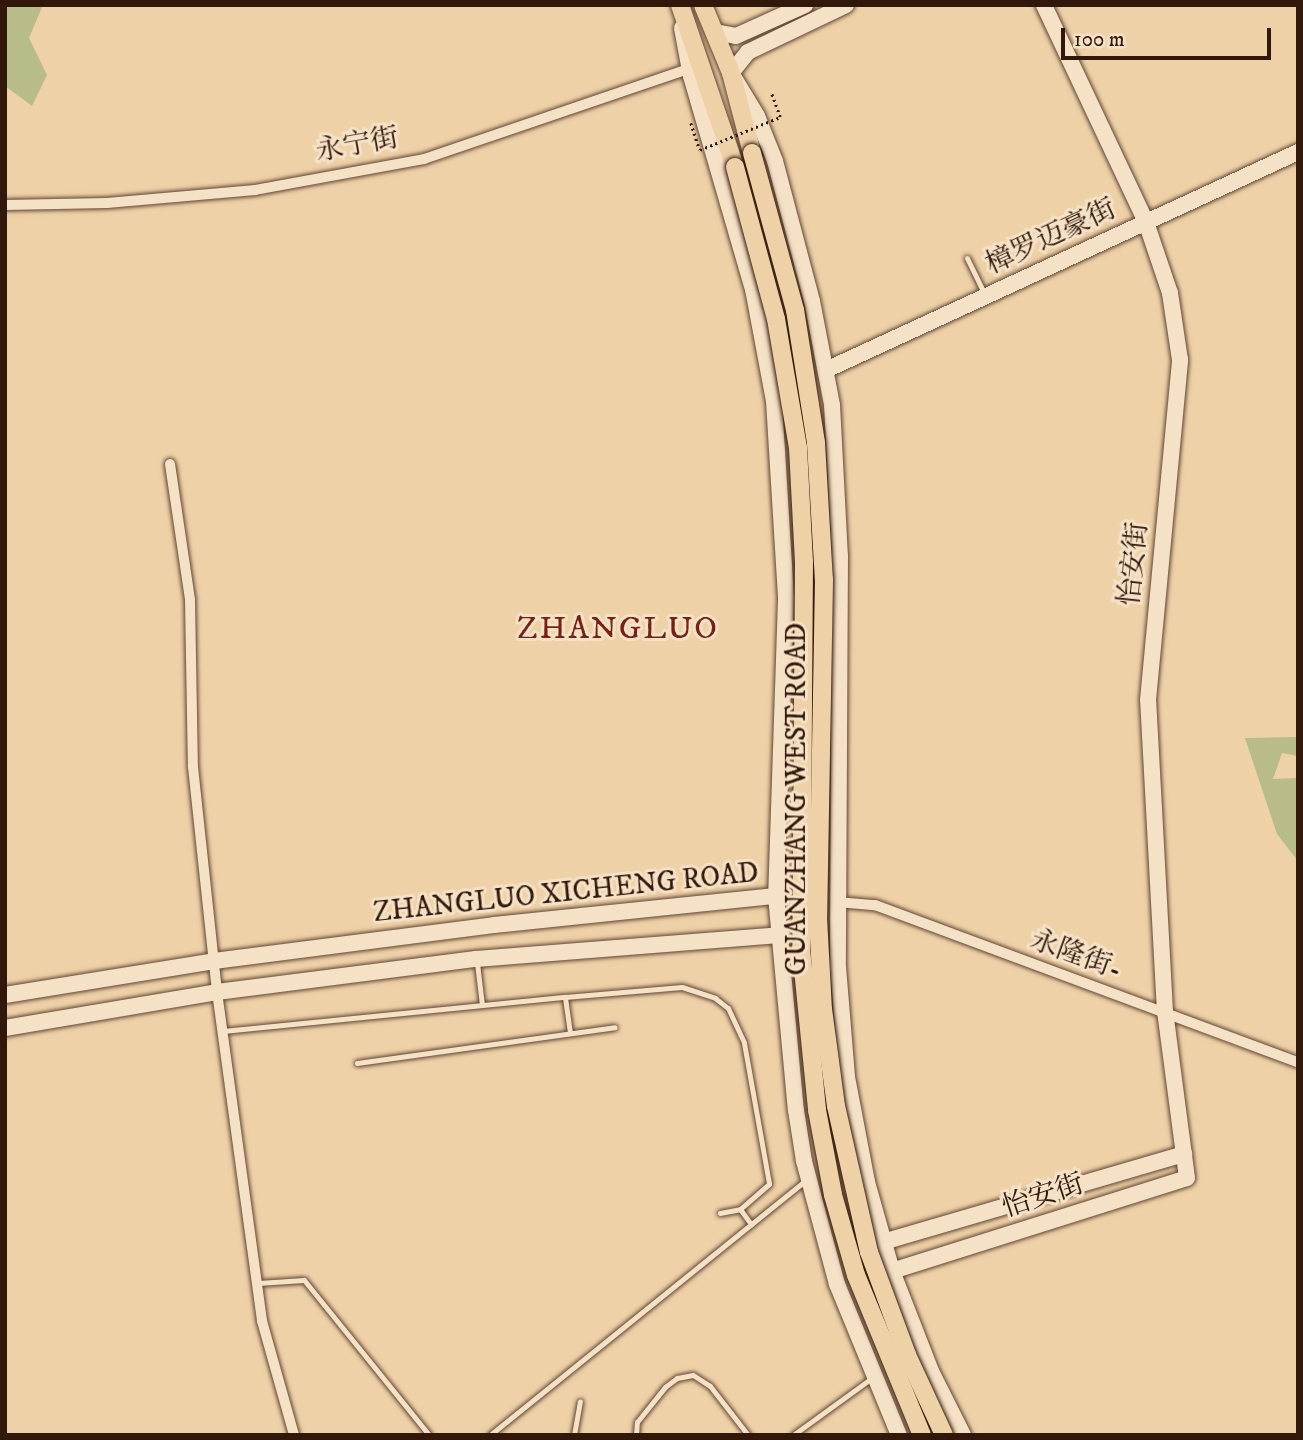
<!DOCTYPE html>
<html>
<head>
<meta charset="utf-8">
<style>
  body { margin:0 }
  #map { position:relative; width:1303px; height:1440px; overflow:hidden; background:#efd1a8; font-family:"IM FELL DW Pica","Noto Serif SC",serif }
  div>[style] { position:absolute }
  .green>* { inset:0; background:#b7bc89 }
  .roads { filter:drop-shadow(0 0 2px #604632) drop-shadow(0 0 2px #604632) }
  .lane>* { height:5px; margin:-2.5px; padding:0 2.5px; transform-origin:2.5px; border-radius:2.5px; background:#f5e1c6 }
  .street>* { height:10px; margin:-5px; padding:0 5px; transform-origin:5px; border-radius:5px; background:#f5e1c6 }
  .secondary>* { height:16px; margin:-8px; padding:0 8px; transform-origin:8px; border-radius:8px; background:#f5e1c6 }
  .primary>* { height:18px; margin:-9px; padding:0 9px; transform-origin:9px; border-radius:9px; background:#efd1a8 }
  .path-bridge>* { height:2.5px; margin-top:-1.25px; transform-origin:0; background:repeating-linear-gradient(90deg,#31180a 0 2px,transparent 0 5.5px) }
  .bridges { filter:drop-shadow(0 0 2px #31180a) drop-shadow(0 0 2px #31180a) }
  .primary-bridge>* { height:18px; margin:-9px; padding:0 9px; transform-origin:9px; border-radius:9px; background:#efd1a8 }
  span { translate:-50% -50%; white-space:nowrap; text-align:center; line-height:1.15; -webkit-text-stroke:6px #f5e1c6; paint-order:stroke }
  .street-label { font-size:28px; color:#31180a }
  .quarter-label { font-size:32px; color:#7a1f14; letter-spacing:2px }
  .frame { position:absolute; inset:0; border:7px solid #31180a; pointer-events:none }
  .scale { position:absolute; left:1061px; top:28px; width:210px; height:32px; box-sizing:border-box; border:4px solid #31180a; border-top:0; padding-left:9px; font-size:21px; line-height:24px; white-space:nowrap; color:#31180a; -webkit-text-stroke:5px #f5e1c6; paint-order:stroke }
</style>
</head>
<body>
<div id="map">
  <div class="green">
    <i style="clip-path:polygon(5px 5px,43px 5px,29px 38px,47px 75px,32px 106px,5px 86px)"></i>
    <i style="clip-path:polygon(1298px 737px,1298px 756px,1282px 753px,1273px 779px,1298px 778px,1298px 861px,1277px 834px,1245px 738px)"></i>
  </div>
  <div class="roads">
    <div class="lane">
      <i style="left:967px;top:258px;width:39px;rotate:64deg"></i>
      <i style="left:477px;top:963px;width:42px;rotate:83.2deg"></i>
      <i style="left:223px;top:1031px;width:344px;rotate:-5.7deg"></i>
      <i style="left:570px;top:1033px;width:36px;rotate:-98deg"></i>
      <i style="left:565px;top:997px;width:117px;rotate:-4.9deg"></i>
      <i style="left:682px;top:987px;width:35px;rotate:18deg"></i>
      <i style="left:715px;top:998px;width:16px;rotate:38deg"></i>
      <i style="left:728px;top:1008px;width:38px;rotate:65deg"></i>
      <i style="left:744px;top:1043px;width:143px;rotate:79.9deg"></i>
      <i style="left:769px;top:1184px;width:38px;rotate:139deg"></i>
      <i style="left:740px;top:1209px;width:19px;rotate:54deg"></i>
      <i style="left:357px;top:1063px;width:260px;rotate:-7.9deg"></i>
      <i style="left:720px;top:1213px;width:20px;rotate:-11deg"></i>
      <i style="left:258px;top:1283px;width:46px;rotate:-3.7deg"></i>
      <i style="left:304px;top:1280px;width:199px;rotate:51.1deg"></i>
      <i style="left:490px;top:1435px;width:406px;rotate:-38.9deg"></i>
      <i style="left:574px;top:1435px;width:34px;rotate:-80deg"></i>
      <i style="left:636px;top:1435px;width:13px;rotate:-86deg"></i>
      <i style="left:637px;top:1422px;width:45px;rotate:-51.3deg"></i>
      <i style="left:665px;top:1387px;width:15px;rotate:-37deg"></i>
      <i style="left:677px;top:1378px;width:16px;rotate:-11deg"></i>
      <i style="left:693px;top:1375px;width:20px;rotate:33deg"></i>
      <i style="left:710px;top:1386px;width:62px;rotate:52.2deg"></i>
      <i style="left:793px;top:1435px;width:99px;rotate:-35.9deg"></i>
    </div>
    <div class="street">
      <i style="left:5px;top:205px;width:102px;rotate:-1.1deg"></i>
      <i style="left:107px;top:203px;width:149px;rotate:-5deg"></i>
      <i style="left:255px;top:190px;width:172px;rotate:-10.4deg"></i>
      <i style="left:424px;top:159px;width:285px;rotate:-18.8deg"></i>
      <i style="left:170px;top:464px;width:137px;rotate:81.6deg"></i>
      <i style="left:190px;top:600px;width:167px;rotate:89deg"></i>
      <i style="left:193px;top:767px;width:226px;rotate:83.9deg"></i>
      <i style="left:217px;top:992px;width:332px;rotate:82.2deg"></i>
      <i style="left:262px;top:1321px;width:118px;rotate:74.3deg"></i>
      <i style="left:837px;top:902px;width:38px;rotate:5deg"></i>
      <i style="left:875px;top:905px;width:451px;rotate:20.4deg"></i>
    </div>
    <div class="secondary">
      <i style="left:846px;top:5px;width:109px;rotate:154.4deg"></i>
      <i style="left:748px;top:52px;width:27px;rotate:129deg"></i>
      <i style="left:731px;top:73px;width:50px;rotate:58.8deg"></i>
      <i style="left:757px;top:116px;width:48px;rotate:68.2deg"></i>
      <i style="left:775px;top:161px;width:145px;rotate:75.2deg"></i>
      <i style="left:812px;top:301px;width:106px;rotate:79.1deg"></i>
      <i style="left:832px;top:405px;width:151px;rotate:87deg"></i>
      <i style="left:840px;top:556px;width:411px;rotate:90.3deg"></i>
      <i style="left:838px;top:967px;width:110px;rotate:85.3deg"></i>
      <i style="left:847px;top:1077px;width:107px;rotate:79.2deg"></i>
      <i style="left:867px;top:1182px;width:92px;rotate:74.3deg"></i>
      <i style="left:892px;top:1271px;width:107px;rotate:68.7deg"></i>
      <i style="left:931px;top:1371px;width:72px;rotate:63.4deg"></i>
      <i style="left:682px;top:28px;width:49px;rotate:79.4deg"></i>
      <i style="left:691px;top:76px;width:222px;rotate:73.8deg"></i>
      <i style="left:753px;top:289px;width:114px;rotate:79.4deg"></i>
      <i style="left:774px;top:401px;width:198px;rotate:86.5deg"></i>
      <i style="left:786px;top:599px;width:297px;rotate:91.9deg"></i>
      <i style="left:776px;top:896px;width:215px;rotate:84.7deg"></i>
      <i style="left:796px;top:1110px;width:52px;rotate:81.1deg"></i>
      <i style="left:804px;top:1161px;width:127px;rotate:75deg"></i>
      <i style="left:837px;top:1284px;width:163px;rotate:67.7deg"></i>
      <i style="left:714px;top:32px;width:22px;rotate:10deg"></i>
      <i style="left:736px;top:36px;width:76px;rotate:-24.2deg"></i>
      <i style="left:826px;top:370px;width:520px;rotate:-24.79deg"></i>
      <i style="left:5px;top:995px;width:212px;rotate:-9.2deg"></i>
      <i style="left:214px;top:961px;width:282px;rotate:-7.3deg"></i>
      <i style="left:494px;top:925px;width:283px;rotate:-5.9deg"></i>
      <i style="left:776px;top:896px;width:37px;rotate:6deg"></i>
      <i style="left:5px;top:1028px;width:215px;rotate:-9.6deg"></i>
      <i style="left:217px;top:992px;width:261px;rotate:-7.3deg"></i>
      <i style="left:476px;top:959px;width:304px;rotate:-4.5deg"></i>
      <i style="left:779px;top:935px;width:37px;rotate:-31deg"></i>
      <i style="left:883px;top:1242px;width:314px;rotate:-16.3deg"></i>
      <i style="left:892px;top:1271px;width:309px;rotate:-17.5deg"></i>
      <i style="left:1187px;top:1178px;width:167px;rotate:-97.5deg"></i>
      <i style="left:1165px;top:1012px;width:312px;rotate:-93.1deg"></i>
      <i style="left:1148px;top:700px;width:342px;rotate:-84.6deg"></i>
      <i style="left:1180px;top:360px;width:68px;rotate:-98.5deg"></i>
      <i style="left:1170px;top:293px;width:75px;rotate:-108.7deg"></i>
      <i style="left:1146px;top:222px;width:240px;rotate:-115.2deg"></i>
    </div>
    <div class="primary">
      <i style="left:680px;top:5px;width:171px;rotate:71.2deg"></i>
      <i style="left:703px;top:5px;width:74px;rotate:67.6deg"></i>
      <i style="left:731px;top:73px;width:83px;rotate:75.3deg"></i>
    </div>
  </div>
  <div class="path-bridge">
    <i style="left:691px;top:123px;width:28px;rotate:72deg"></i>
    <i style="left:700px;top:150px;width:87px;rotate:-22.4deg"></i>
    <i style="left:780px;top:117px;width:27px;rotate:-110deg"></i>
  </div>
  <div class="bridges">
    <div class="primary-bridge">
      <i style="left:752px;top:153px;width:163px;rotate:74.7deg"></i>
      <i style="left:795px;top:310px;width:135px;rotate:81deg"></i>
      <i style="left:816px;top:443px;width:137px;rotate:86.7deg"></i>
      <i style="left:824px;top:580px;width:338px;rotate:91deg"></i>
      <i style="left:818px;top:918px;width:91px;rotate:86.9deg"></i>
      <i style="left:823px;top:1009px;width:98px;rotate:82.4deg"></i>
      <i style="left:836px;top:1106px;width:150px;rotate:77.3deg"></i>
      <i style="left:869px;top:1252px;width:110px;rotate:69.7deg"></i>
      <i style="left:907px;top:1355px;width:88px;rotate:65.2deg"></i>
      <i style="left:735px;top:167px;width:157px;rotate:74.9deg"></i>
      <i style="left:776px;top:319px;width:131px;rotate:80.3deg"></i>
      <i style="left:798px;top:448px;width:114px;rotate:87deg"></i>
      <i style="left:804px;top:562px;width:387px;rotate:90.4deg"></i>
      <i style="left:801px;top:949px;width:162px;rotate:84.3deg"></i>
      <i style="left:817px;top:1110px;width:86px;rotate:79.3deg"></i>
      <i style="left:833px;top:1195px;width:83px;rotate:74deg"></i>
      <i style="left:856px;top:1275px;width:173px;rotate:67.6deg"></i>
    </div>
  </div>
  <div class="street-label">
    <span style="left:357px;top:145px;rotate:-10deg">永宁街</span>
    <span style="left:1051px;top:237px;rotate:-25deg">樟罗迈豪街</span>
    <span style="left:1134px;top:564px;rotate:-84deg">怡安街</span>
    <span style="left:797px;top:799px;rotate:-90deg">GUANZHANG WEST ROAD</span>
    <span style="left:566px;top:893px;rotate:-6deg">ZHANGLUO XICHENG ROAD</span>
    <span style="left:1076px;top:955px;rotate:20deg">永隆街-</span>
    <span style="left:1043px;top:1196px;rotate:-18deg">怡安街</span>
  </div>
  <div class="quarter-label">
    <span style="left:618px;top:629px">ZHANGLUO</span>
  </div>
  <div class="frame"></div>
  <div class="scale">100 m</div>
</div>
</body>
</html>
